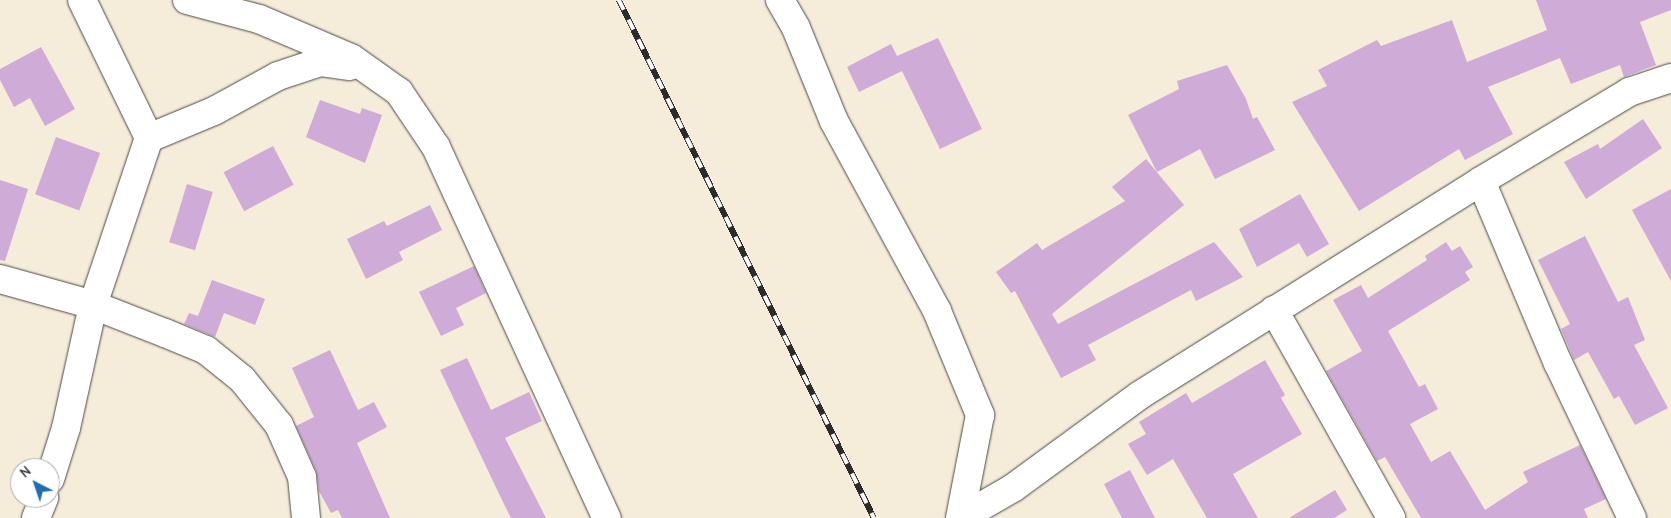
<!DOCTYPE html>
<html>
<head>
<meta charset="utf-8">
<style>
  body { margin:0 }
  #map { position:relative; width:1671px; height:518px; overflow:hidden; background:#f6ecda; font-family:"Comic Neue",sans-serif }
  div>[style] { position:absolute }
  .building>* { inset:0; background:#cfabd7; transform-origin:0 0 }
  .roads { filter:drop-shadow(0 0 1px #494845) drop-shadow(0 0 1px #494845) }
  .minor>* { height:28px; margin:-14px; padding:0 14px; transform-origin:14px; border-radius:14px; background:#fff }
  .rail>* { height:5.5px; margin-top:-2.75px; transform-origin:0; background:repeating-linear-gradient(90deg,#fff 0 11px,#2b2b2b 0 22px); box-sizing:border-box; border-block:1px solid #2b2b2b }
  span { translate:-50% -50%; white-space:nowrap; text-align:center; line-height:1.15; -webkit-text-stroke:4.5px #fff; paint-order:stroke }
  .north { position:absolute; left:10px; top:458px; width:50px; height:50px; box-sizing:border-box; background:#fff; border:1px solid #aaa; border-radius:50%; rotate:319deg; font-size:14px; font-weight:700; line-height:20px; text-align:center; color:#2b2b2b }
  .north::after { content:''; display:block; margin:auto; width:18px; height:22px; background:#1f6fb2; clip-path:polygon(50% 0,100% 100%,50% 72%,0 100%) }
</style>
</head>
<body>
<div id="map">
  <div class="building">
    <i style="clip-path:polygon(1536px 0,1671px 0,1671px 10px,1640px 22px,1656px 65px,1624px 77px,1620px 65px,1571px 84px,1560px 58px,1488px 87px,1513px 134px,1465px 160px,1459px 149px,1359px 211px,1292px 102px,1327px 86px,1318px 70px,1377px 40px,1381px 46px,1452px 20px,1467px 62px,1547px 30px)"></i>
    <i style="clip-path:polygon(938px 38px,982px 129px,940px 149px,902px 71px,859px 92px,847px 67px,891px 44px,897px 56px)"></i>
    <i style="clip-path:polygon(41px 47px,75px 109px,45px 126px,30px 98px,14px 107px,0 80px,0 69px)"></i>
    <i style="clip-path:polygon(1227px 65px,1246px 99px,1253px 119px,1257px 117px,1275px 150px,1215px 179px,1200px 149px,1157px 172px,1128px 115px,1179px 89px,1177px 81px)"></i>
    <i style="clip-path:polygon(320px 100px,360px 114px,362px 108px,382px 115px,365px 163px,306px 137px)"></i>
    <i style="clip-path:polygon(1643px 119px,1662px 148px,1586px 199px,1564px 162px,1598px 144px,1600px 149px)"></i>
    <i style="left:56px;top:137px;width:47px;height:61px;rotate:20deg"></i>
    <i style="left:273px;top:146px;width:44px;height:56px;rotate:62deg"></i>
    <i style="clip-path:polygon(1146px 159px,1184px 205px,1052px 314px,1058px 324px,1214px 242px,1243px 277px,1196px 301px,1191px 290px,1088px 345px,1096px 360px,1061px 378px,1015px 291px,1011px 293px,996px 272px,1037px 243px,1042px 250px,1125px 201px,1112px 187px)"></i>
    <i style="clip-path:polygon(0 180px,28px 189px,5px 261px,0 260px)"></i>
    <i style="left:187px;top:184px;width:27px;height:61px;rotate:17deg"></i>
    <i style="clip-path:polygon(1671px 189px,1671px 281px,1632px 210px)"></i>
    <i style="clip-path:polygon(1300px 194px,1329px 244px,1307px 257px,1299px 243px,1257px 267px,1239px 229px)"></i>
    <i style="clip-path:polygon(430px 205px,442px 230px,399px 252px,403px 260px,366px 279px,347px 239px,384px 221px,387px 226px)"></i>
    <i style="clip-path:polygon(1585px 236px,1618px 302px,1628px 297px,1645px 340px,1634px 345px,1668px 408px,1635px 425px,1619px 396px,1614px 399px,1588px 352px,1574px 360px,1561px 329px,1570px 324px,1538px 260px)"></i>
    <i style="clip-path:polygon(1446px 242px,1452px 251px,1460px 246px,1473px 267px,1465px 272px,1470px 280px,1388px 331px,1419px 387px,1425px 384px,1438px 409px,1410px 424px,1431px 462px,1450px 451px,1485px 510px,1528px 482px,1523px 472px,1580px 445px,1606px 499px,1584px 509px,1588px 518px,1421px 518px,1385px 457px,1377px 461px,1326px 371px,1362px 351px,1333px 300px,1361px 285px,1368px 298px,1427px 260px,1425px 256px)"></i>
    <i style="clip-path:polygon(474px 266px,486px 293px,456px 308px,464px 325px,441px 336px,419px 292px)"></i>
    <i style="clip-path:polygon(212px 280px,265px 299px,255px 325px,224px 313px,215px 337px,184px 324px,189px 313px,198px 316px)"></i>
    <i style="clip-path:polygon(330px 350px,358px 410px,374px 402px,387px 427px,357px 443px,390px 518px,342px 518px,338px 510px,331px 513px,319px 491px,316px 471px,296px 426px,314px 417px,292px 368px)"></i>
    <i style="clip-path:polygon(467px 358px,491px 410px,529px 392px,542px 421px,505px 438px,546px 518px,511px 518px,502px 500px,440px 370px)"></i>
    <i style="clip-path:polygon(1265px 360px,1285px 395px,1281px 398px,1302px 434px,1233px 474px,1258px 518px,1207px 518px,1173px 459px,1147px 475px,1128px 444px,1146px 434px,1139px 422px,1186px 393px,1192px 403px)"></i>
    <i style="clip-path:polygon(1130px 470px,1155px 518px,1122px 518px,1104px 484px)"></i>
    <i style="clip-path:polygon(1335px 490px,1347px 510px,1334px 518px,1289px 518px)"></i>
  </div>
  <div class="roads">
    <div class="minor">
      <i style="left:187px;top:0;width:74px;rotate:14.8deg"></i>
      <i style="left:259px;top:19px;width:100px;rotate:23deg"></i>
      <i style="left:351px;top:58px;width:59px;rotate:35.3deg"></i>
      <i style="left:399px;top:92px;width:66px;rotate:56.1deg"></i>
      <i style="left:436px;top:147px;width:409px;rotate:65.3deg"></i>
      <i style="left:780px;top:0;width:32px;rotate:60deg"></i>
      <i style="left:796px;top:28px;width:100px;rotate:67.8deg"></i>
      <i style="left:834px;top:121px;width:216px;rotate:61.5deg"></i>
      <i style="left:937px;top:311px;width:113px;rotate:67.5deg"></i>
      <i style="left:980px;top:415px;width:105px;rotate:101deg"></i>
      <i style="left:149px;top:138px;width:70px;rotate:-22.6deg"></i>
      <i style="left:214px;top:111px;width:73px;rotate:-28.7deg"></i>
      <i style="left:278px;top:76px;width:44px;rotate:-18.4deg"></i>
      <i style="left:320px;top:62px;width:30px;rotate:8deg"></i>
      <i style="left:1481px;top:181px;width:198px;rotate:67.1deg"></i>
      <i style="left:1558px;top:363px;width:172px;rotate:64.5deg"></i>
      <i style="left:0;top:279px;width:97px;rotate:15.6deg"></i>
      <i style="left:93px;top:305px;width:77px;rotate:21.3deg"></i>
      <i style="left:165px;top:333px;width:44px;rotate:22.5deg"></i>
      <i style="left:206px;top:350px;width:46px;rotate:38.9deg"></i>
      <i style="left:242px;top:379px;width:59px;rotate:51.2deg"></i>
      <i style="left:279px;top:425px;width:57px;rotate:66.1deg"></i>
      <i style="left:302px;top:477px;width:41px;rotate:84.4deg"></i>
      <i style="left:1274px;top:310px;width:239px;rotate:60.6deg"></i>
      <i style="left:50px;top:479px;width:53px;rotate:-72.6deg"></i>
      <i style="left:66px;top:428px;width:126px;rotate:-77.6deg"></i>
      <i style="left:93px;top:305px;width:176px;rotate:-71.5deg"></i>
      <i style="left:149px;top:138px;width:153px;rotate:-115.9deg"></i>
      <i style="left:36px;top:518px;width:22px;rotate:-68deg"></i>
      <i style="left:961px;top:518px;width:60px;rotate:-30deg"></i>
      <i style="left:1013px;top:488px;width:157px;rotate:-36.2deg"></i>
      <i style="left:1140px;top:395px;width:403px;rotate:-32.1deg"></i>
      <i style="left:1481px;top:181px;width:173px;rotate:-31deg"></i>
      <i style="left:1629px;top:92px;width:44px;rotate:-18.4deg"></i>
    </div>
  </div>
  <div class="rail">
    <i style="left:619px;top:0;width:577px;rotate:63.79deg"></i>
  </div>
  <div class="north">N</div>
</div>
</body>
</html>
